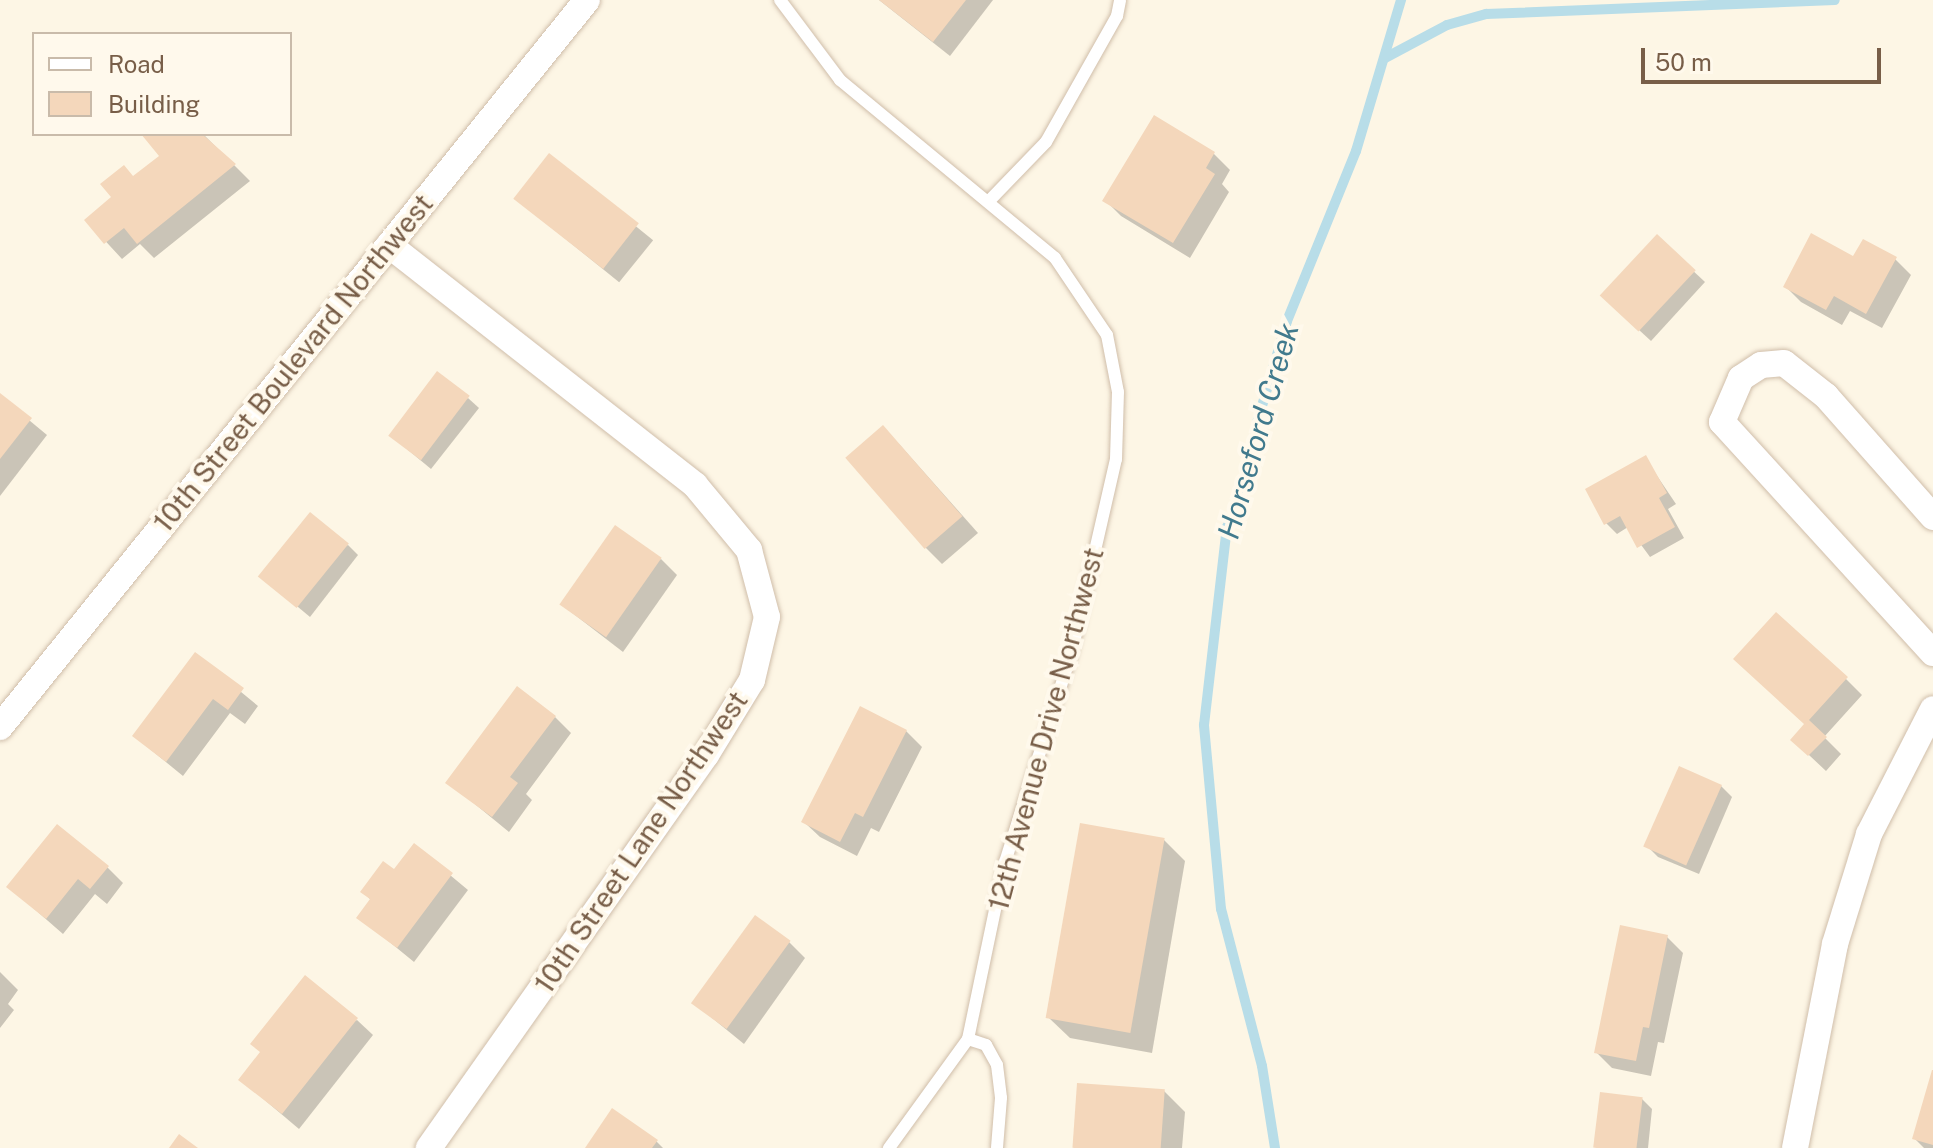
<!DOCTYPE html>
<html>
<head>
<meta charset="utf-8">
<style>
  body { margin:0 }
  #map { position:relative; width:1933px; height:1148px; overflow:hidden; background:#fdf6e5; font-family:"Public Sans",sans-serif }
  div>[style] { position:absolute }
  .shadow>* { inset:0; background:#0003; transform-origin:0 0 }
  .stream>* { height:10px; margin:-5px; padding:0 5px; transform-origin:5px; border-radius:5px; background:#b8dde8 }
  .building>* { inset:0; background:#f4d7bb; transform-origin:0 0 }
  .roads { filter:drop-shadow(0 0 2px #d0beaa) drop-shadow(0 0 2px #d0beaa) }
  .service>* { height:12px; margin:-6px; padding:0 6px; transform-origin:6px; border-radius:6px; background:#fff }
  .minor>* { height:26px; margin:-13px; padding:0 13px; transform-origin:13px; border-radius:13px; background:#fff }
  span { translate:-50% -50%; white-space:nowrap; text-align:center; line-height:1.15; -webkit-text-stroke:8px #fff9ec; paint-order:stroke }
  .street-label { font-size:28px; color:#785e48 }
  .water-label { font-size:30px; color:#417a8d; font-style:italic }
  .legend { position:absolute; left:32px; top:32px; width:260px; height:104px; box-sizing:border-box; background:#fff9ec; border:2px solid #c9bbaa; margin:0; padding:10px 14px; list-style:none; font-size:24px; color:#785e48 }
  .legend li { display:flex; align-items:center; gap:16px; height:40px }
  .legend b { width:40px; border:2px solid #c9bbaa }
  .scale { position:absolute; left:1641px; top:48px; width:240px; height:36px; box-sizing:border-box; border:4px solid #785e48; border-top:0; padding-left:10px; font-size:24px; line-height:28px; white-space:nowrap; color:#785e48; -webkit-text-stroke:6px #fff9ec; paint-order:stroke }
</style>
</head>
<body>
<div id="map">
  <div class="shadow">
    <i style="clip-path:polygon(879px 0,993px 0,950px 56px)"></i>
    <i style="clip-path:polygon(1155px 118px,1214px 154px,1230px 170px,1222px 184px,1229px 192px,1190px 258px,1121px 216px,1105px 200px)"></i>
    <i style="clip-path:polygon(146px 134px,203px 134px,250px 181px,154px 258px,140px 244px,122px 259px,86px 220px,161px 156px)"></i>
    <i style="left:549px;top:156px;width:134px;height:54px;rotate:39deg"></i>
    <i style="clip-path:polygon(1657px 237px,1705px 282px,1651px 341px,1613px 306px)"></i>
    <i style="clip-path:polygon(1854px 259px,1895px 259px,1911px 275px,1882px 328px,1850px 311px,1842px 325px,1801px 302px,1785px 286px)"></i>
    <i style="clip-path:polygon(0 396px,47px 435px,0 496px)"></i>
    <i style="clip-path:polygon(468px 398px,479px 408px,431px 469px,390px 435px)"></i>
    <i style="clip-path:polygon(899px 444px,978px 533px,942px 564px,926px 548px)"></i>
    <i style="clip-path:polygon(1645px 458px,1676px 504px,1668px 509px,1684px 538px,1650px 557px,1628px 527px,1617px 534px,1606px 523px)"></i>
    <i style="clip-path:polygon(348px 545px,358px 555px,310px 617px,262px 577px)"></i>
    <i style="clip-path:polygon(661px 559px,677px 575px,623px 652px,562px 605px)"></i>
    <i style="clip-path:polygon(196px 655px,258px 706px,245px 724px,230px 713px,183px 776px,134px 736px)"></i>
    <i style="clip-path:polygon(1752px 675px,1846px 679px,1862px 695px,1824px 737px,1841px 754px,1826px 771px,1793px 740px,1806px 725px)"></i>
    <i style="clip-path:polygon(555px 717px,571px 733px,526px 794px,532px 800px,509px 832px,448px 782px)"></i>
    <i style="clip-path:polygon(906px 731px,922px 747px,879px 832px,871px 828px,857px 856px,820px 837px,804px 822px)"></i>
    <i style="clip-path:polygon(1721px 786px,1732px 797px,1699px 874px,1658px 857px,1647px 846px)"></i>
    <i style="clip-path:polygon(1164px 840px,1185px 861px,1152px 1053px,1070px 1038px,1049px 1018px)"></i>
    <i style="clip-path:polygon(414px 845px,468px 890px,414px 962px,359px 917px,372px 901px,362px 891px,394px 872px)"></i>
    <i style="clip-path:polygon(107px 867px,123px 883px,107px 904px,95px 894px,63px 934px,9px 887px)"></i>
    <i style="clip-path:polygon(1667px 937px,1683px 953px,1664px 1043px,1658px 1042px,1651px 1076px,1612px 1068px,1596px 1052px)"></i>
    <i style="clip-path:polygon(789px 942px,805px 958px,744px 1044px,695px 1004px)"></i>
    <i style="clip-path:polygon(0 972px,18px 990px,8px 1004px,14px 1010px,0 1028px)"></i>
    <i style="clip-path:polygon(357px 1020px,373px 1035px,299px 1129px,241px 1080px)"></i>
    <i style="clip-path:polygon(1933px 1074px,1933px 1148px,1924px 1148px,1915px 1139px)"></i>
    <i style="clip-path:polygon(1164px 1091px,1185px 1112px,1182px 1148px,1074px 1148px)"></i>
    <i style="clip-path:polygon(1642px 1099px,1652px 1109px,1648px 1148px,1596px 1148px)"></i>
    <i style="clip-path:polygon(656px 1141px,663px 1148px,588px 1148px)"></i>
  </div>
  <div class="stream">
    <i style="left:1385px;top:58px;width:70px;rotate:-28deg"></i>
    <i style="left:1447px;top:25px;width:41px;rotate:-15.8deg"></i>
    <i style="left:1486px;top:14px;width:349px;rotate:-2.3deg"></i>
    <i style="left:1275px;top:1148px;width:83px;rotate:-99deg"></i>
    <i style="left:1262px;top:1066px;width:162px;rotate:-104.6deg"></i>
    <i style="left:1221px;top:909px;width:185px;rotate:-95.3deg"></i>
    <i style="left:1204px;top:725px;width:199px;rotate:-83.4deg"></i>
    <i style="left:1227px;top:527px;width:43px;rotate:-64deg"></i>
    <i style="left:1246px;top:488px;width:66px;rotate:-80.4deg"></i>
    <i style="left:1257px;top:423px;width:106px;rotate:-73.6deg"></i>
    <i style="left:1287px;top:321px;width:183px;rotate:-67.9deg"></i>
    <i style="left:1356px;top:151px;width:158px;rotate:-73.4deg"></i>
  </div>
  <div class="building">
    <i style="clip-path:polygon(879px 0,966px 0,933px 42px)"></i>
    <i style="clip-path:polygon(1154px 115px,1215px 152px,1206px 168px,1215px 174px,1173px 243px,1102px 201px)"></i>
    <i style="clip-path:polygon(141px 134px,202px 134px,236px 164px,137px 244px,124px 228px,104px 244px,84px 220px,111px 197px,100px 184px,124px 165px,133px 176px,159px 156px)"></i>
    <i style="left:549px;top:153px;width:114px;height:58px;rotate:38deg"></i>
    <i style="clip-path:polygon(1811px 233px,1853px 256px,1863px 239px,1897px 257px,1866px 314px,1834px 296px,1826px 310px,1783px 287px)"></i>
    <i style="left:1657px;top:234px;width:53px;height:84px;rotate:43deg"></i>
    <i style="left:437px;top:371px;width:41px;height:81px;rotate:37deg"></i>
    <i style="clip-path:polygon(0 393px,32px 418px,0 459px)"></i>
    <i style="left:883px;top:425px;width:121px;height:50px;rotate:49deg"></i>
    <i style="clip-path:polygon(1646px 455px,1667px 493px,1659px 498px,1675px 527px,1637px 548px,1620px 516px,1604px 525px,1585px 489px)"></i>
    <i style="left:310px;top:512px;width:50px;height:83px;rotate:39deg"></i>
    <i style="left:615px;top:525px;width:57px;height:97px;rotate:35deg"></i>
    <i style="clip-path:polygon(1776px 612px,1848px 677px,1809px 720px,1827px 737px,1808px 756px,1790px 740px,1804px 724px,1733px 659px)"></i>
    <i style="clip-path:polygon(195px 652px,244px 688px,228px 710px,213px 699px,166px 762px,132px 736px)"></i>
    <i style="clip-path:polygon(517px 686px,556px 716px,510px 777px,518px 783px,492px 817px,445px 783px)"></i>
    <i style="clip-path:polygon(860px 706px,907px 730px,863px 817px,855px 813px,840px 842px,801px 822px)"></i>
    <i style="left:1679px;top:766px;width:47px;height:88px;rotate:24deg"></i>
    <i style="left:1080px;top:823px;width:86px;height:198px;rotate:10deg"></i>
    <i style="clip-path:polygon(57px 824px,109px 866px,90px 889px,78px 879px,46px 919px,6px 887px)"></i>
    <i style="clip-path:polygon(414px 843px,453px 873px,397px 948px,356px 918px,370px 899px,360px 892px,383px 861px,394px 869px)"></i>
    <i style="left:755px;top:915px;width:44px;height:109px;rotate:36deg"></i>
    <i style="clip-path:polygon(1620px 925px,1668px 935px,1649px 1028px,1643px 1027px,1636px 1061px,1594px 1053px)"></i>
    <i style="clip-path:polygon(305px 975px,358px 1018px,282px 1114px,238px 1080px,260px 1052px,250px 1044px)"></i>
    <i style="clip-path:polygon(1932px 1070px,1933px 1070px,1933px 1145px,1912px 1139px)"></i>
    <i style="left:1077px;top:1083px;width:88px;height:65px;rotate:4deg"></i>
    <i style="left:1600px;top:1092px;width:43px;height:56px;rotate:7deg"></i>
    <i style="clip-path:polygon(612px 1108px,658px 1140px,652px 1148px,585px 1148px)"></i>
    <i style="clip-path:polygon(179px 1134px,198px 1148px,169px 1148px)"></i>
  </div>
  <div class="roads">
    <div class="service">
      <i style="left:780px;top:0;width:100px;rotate:53.1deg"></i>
      <i style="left:840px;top:80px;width:279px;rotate:39.6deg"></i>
      <i style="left:1055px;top:258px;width:93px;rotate:56deg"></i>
      <i style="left:1107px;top:335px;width:58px;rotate:79.1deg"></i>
      <i style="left:1118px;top:392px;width:67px;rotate:91.7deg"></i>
      <i style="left:1116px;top:459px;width:197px;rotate:102.9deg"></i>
      <i style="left:1072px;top:651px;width:221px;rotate:107.6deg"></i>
      <i style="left:1005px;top:862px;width:181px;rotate:101.8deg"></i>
      <i style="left:968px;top:1039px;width:135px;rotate:125.9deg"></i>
      <i style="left:989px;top:201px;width:82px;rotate:-46deg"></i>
      <i style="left:1046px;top:142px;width:145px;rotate:-60.6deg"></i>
      <i style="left:1117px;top:16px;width:16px;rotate:-79deg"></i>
      <i style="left:968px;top:1039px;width:19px;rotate:18deg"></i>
      <i style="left:986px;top:1045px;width:23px;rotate:61deg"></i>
      <i style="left:997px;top:1065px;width:33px;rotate:83deg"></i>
      <i style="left:1001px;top:1098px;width:50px;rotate:94.6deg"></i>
    </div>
    <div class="minor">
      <i style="left:389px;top:245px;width:389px;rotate:38.1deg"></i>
      <i style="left:695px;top:485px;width:85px;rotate:50.3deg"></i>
      <i style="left:749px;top:550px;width:69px;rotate:75deg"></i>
      <i style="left:767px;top:617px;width:65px;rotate:103.4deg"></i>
      <i style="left:752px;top:680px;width:88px;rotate:121.5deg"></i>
      <i style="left:706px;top:755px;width:481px;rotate:125.2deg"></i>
      <i style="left:1933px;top:517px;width:162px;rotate:-131.5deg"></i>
      <i style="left:1826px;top:396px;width:53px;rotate:-141.8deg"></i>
      <i style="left:1784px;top:363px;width:23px;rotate:175deg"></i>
      <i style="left:1761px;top:365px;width:24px;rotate:147deg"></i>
      <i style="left:1741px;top:378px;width:48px;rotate:113.4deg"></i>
      <i style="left:1722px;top:422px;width:313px;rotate:47.6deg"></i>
      <i style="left:0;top:727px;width:934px;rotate:-51.08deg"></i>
      <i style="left:1795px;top:1148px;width:208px;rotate:-78.9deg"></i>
      <i style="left:1835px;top:944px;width:115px;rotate:-72.8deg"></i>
      <i style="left:1869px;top:834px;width:140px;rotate:-62.9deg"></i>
    </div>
  </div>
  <div class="street-label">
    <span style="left:293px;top:363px;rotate:-51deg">10th Street Boulevard Northwest</span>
    <span style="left:1046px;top:729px;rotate:-75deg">12th Avenue Drive Northwest</span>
    <span style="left:641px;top:842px;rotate:-56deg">10th Street Lane Northwest</span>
  </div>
  <div class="water-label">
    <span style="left:1258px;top:431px;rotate:-74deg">Horseford Creek</span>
  </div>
  <ul class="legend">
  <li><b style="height:10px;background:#fff"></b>Road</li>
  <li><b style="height:22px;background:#f4d7bb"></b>Building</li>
  </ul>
  <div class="scale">50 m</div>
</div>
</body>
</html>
